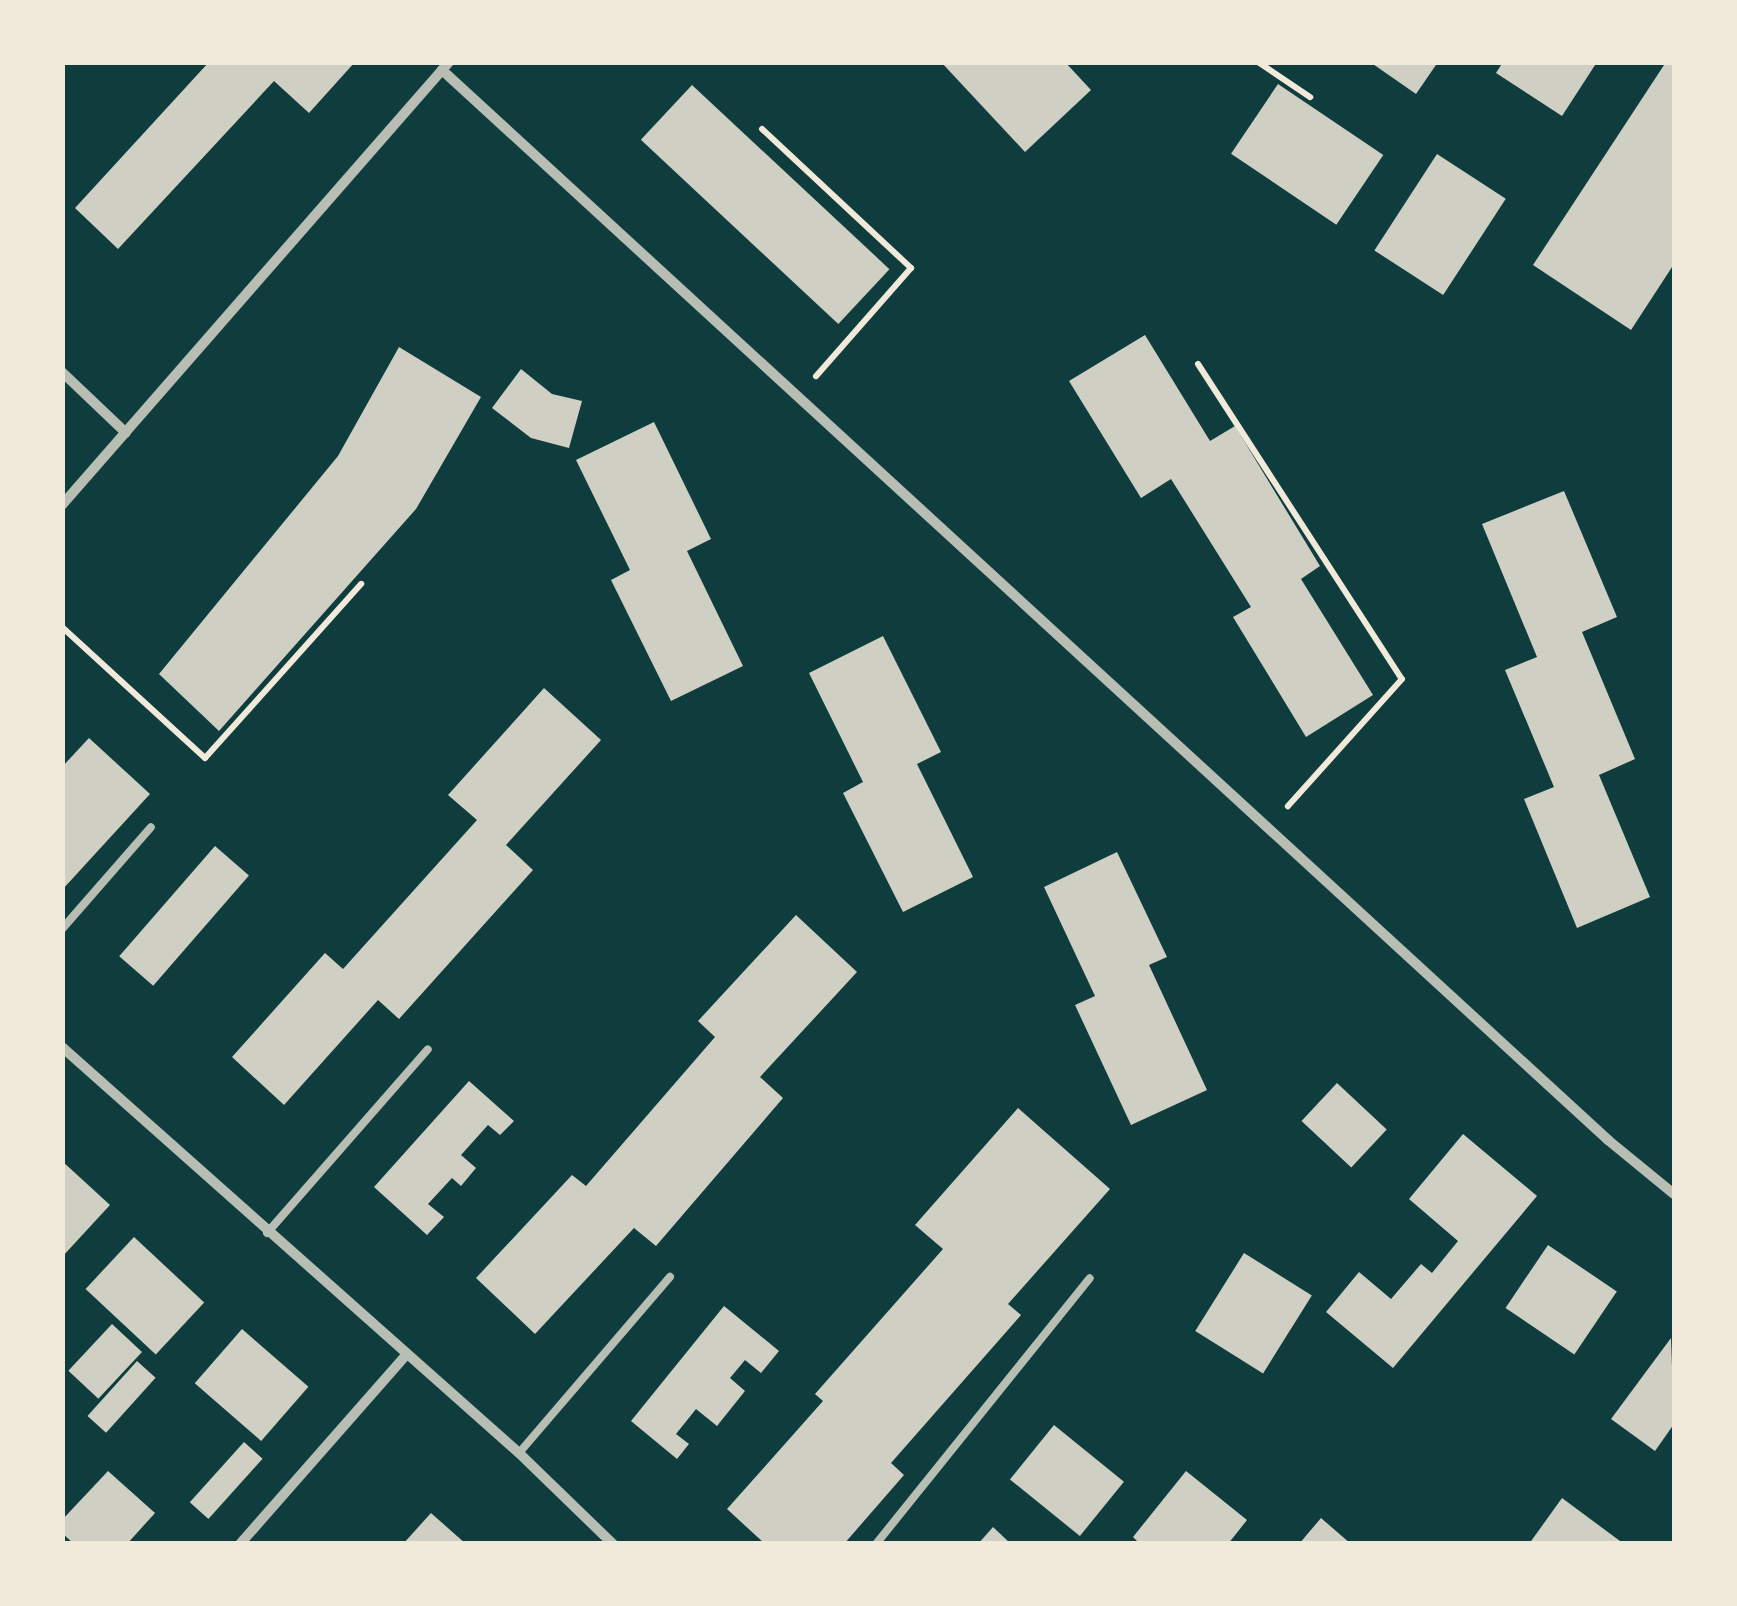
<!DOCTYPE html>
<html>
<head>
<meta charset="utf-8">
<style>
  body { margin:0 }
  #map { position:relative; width:1737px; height:1606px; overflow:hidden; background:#0f3d3e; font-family:"PT Sans Narrow",sans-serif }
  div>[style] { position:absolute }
  .building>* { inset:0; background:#cfcfc3; transform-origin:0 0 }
  .path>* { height:6px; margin:-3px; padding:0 3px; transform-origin:3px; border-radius:3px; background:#f1e9da }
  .service>* { height:8px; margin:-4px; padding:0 4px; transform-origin:4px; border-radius:4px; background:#b8beb3 }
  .minor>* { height:10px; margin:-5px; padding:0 5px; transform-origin:5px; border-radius:5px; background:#b8beb3 }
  span { translate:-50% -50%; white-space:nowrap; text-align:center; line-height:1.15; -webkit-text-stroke:10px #f1e9da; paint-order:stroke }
  .frame { position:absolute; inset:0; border:65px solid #f1e9da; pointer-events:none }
</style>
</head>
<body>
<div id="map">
  <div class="building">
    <i style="clip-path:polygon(209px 62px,355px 62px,309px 113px,274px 81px,118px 249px,75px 208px)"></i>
    <i style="clip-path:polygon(941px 62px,1065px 62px,1091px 90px,1025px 152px)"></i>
    <i style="clip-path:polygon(1370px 62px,1438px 62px,1416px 94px)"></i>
    <i style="clip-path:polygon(1503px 62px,1597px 62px,1562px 116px,1496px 73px)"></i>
    <i style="clip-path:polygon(1666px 62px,1674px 62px,1674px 264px,1631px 330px,1533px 265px)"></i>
    <i style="left:1278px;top:84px;width:127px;height:84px;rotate:34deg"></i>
    <i style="left:692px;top:85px;width:270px;height:75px;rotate:43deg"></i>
    <i style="left:1437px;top:154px;width:82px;height:115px;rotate:33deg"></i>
    <i style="clip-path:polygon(1145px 335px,1210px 441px,1235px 426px,1320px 566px,1301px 579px,1373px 695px,1306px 737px,1233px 617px,1251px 607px,1171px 479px,1141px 498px,1069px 381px)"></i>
    <i style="clip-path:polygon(399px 347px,481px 397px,416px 509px,219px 731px,159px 674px,338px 456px)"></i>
    <i style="clip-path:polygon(521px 369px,552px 394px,582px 401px,569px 448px,531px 438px,492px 408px)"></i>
    <i style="clip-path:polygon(654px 422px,711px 539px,687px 551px,743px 666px,671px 701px,611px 580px,630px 570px,576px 460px)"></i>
    <i style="clip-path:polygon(1564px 491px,1617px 617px,1582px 632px,1635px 759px,1599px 775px,1650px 897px,1577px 928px,1524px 799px,1554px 787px,1505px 670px,1537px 657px,1482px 524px)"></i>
    <i style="clip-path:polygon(883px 636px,941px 752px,917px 764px,973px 877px,903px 912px,843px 793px,863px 782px,809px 673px)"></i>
    <i style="clip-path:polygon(544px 688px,601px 740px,506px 845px,533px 870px,399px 1019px,378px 1000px,284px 1105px,232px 1057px,325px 953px,343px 969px,477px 820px,448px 795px)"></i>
    <i style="clip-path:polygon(89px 738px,150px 794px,62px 890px,62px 767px)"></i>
    <i style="left:215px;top:846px;width:45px;height:146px;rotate:41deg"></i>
    <i style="clip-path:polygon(1117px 852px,1167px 957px,1149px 965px,1207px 1090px,1131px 1125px,1075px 1005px,1095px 996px,1044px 887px)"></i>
    <i style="clip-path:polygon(796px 915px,857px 972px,760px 1077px,783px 1098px,656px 1246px,634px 1228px,535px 1334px,476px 1278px,572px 1175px,586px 1186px,715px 1037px,698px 1021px)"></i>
    <i style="clip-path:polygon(469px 1081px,514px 1121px,500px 1135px,488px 1125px,461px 1155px,476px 1168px,461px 1186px,452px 1178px,428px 1204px,444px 1217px,427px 1235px,374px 1187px)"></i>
    <i style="left:1337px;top:1083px;width:68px;height:52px;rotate:43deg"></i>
    <i style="clip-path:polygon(1018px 1108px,1110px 1189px,1008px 1304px,1021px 1315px,891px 1463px,904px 1475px,844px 1544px,765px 1544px,727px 1509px,823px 1401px,815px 1394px,943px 1249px,915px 1225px)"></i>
    <i style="clip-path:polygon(1463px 1134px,1537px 1196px,1393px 1368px,1326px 1312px,1359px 1272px,1391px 1299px,1421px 1264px,1432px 1273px,1458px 1241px,1409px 1199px)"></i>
    <i style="clip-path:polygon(62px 1161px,110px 1205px,62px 1257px)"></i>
    <i style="left:134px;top:1237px;width:96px;height:71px;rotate:43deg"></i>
    <i style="left:1548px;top:1245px;width:83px;height:76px;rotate:34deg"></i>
    <i style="left:1244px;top:1253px;width:80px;height:92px;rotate:32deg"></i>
    <i style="clip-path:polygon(724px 1306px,779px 1351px,761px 1373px,745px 1360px,730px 1378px,745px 1391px,717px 1426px,696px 1409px,676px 1434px,689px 1444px,677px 1459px,631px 1421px)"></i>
    <i style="left:112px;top:1324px;width:41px;height:64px;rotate:43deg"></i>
    <i style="left:242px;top:1329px;width:88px;height:72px;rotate:41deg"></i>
    <i style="clip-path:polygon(1671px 1338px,1674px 1424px,1655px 1451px,1611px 1419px)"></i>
    <i style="left:137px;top:1361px;width:25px;height:74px;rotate:42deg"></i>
    <i style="left:1054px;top:1425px;width:90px;height:70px;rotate:39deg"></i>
    <i style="left:244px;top:1442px;width:25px;height:81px;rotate:42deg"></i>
    <i style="clip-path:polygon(108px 1471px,155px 1513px,127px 1544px,74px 1544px,62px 1533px,62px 1520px)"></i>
    <i style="clip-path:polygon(1186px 1471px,1247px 1520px,1228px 1544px,1140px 1544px,1133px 1537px)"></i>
    <i style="clip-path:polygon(1562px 1498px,1624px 1544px,1529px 1544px)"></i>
    <i style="clip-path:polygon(431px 1513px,466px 1544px,403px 1544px)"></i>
    <i style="clip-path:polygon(1321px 1518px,1351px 1544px,1299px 1544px)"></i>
    <i style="clip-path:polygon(993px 1527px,1011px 1544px,978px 1544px)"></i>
  </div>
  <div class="path">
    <i style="left:1258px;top:62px;width:63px;rotate:33.9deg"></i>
    <i style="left:762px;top:129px;width:204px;rotate:43deg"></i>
    <i style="left:911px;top:268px;width:144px;rotate:131.3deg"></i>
    <i style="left:1198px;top:364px;width:375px;rotate:57.1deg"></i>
    <i style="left:1402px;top:679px;width:171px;rotate:131.9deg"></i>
    <i style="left:62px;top:627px;width:194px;rotate:42.5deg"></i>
    <i style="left:205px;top:758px;width:234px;rotate:-48.1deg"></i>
  </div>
  <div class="service">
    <i style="left:62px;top:929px;width:135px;rotate:-48.9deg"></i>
    <i style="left:267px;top:1233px;width:244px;rotate:-48.8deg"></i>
    <i style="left:519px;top:1453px;width:232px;rotate:-49.4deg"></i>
    <i style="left:876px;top:1544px;width:341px;rotate:-51.2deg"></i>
  </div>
  <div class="minor">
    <i style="left:442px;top:70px;width:1583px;rotate:42.54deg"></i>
    <i style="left:1608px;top:1140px;width:85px;rotate:39.3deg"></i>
    <i style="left:62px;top:372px;width:88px;rotate:43.6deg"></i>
    <i style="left:62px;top:505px;width:588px;rotate:-48.86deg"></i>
    <i style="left:62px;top:1047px;width:611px;rotate:41.62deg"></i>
    <i style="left:519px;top:1453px;width:131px;rotate:44.1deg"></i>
    <i style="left:240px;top:1544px;width:252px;rotate:-48.7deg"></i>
  </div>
  <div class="frame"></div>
</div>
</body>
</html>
